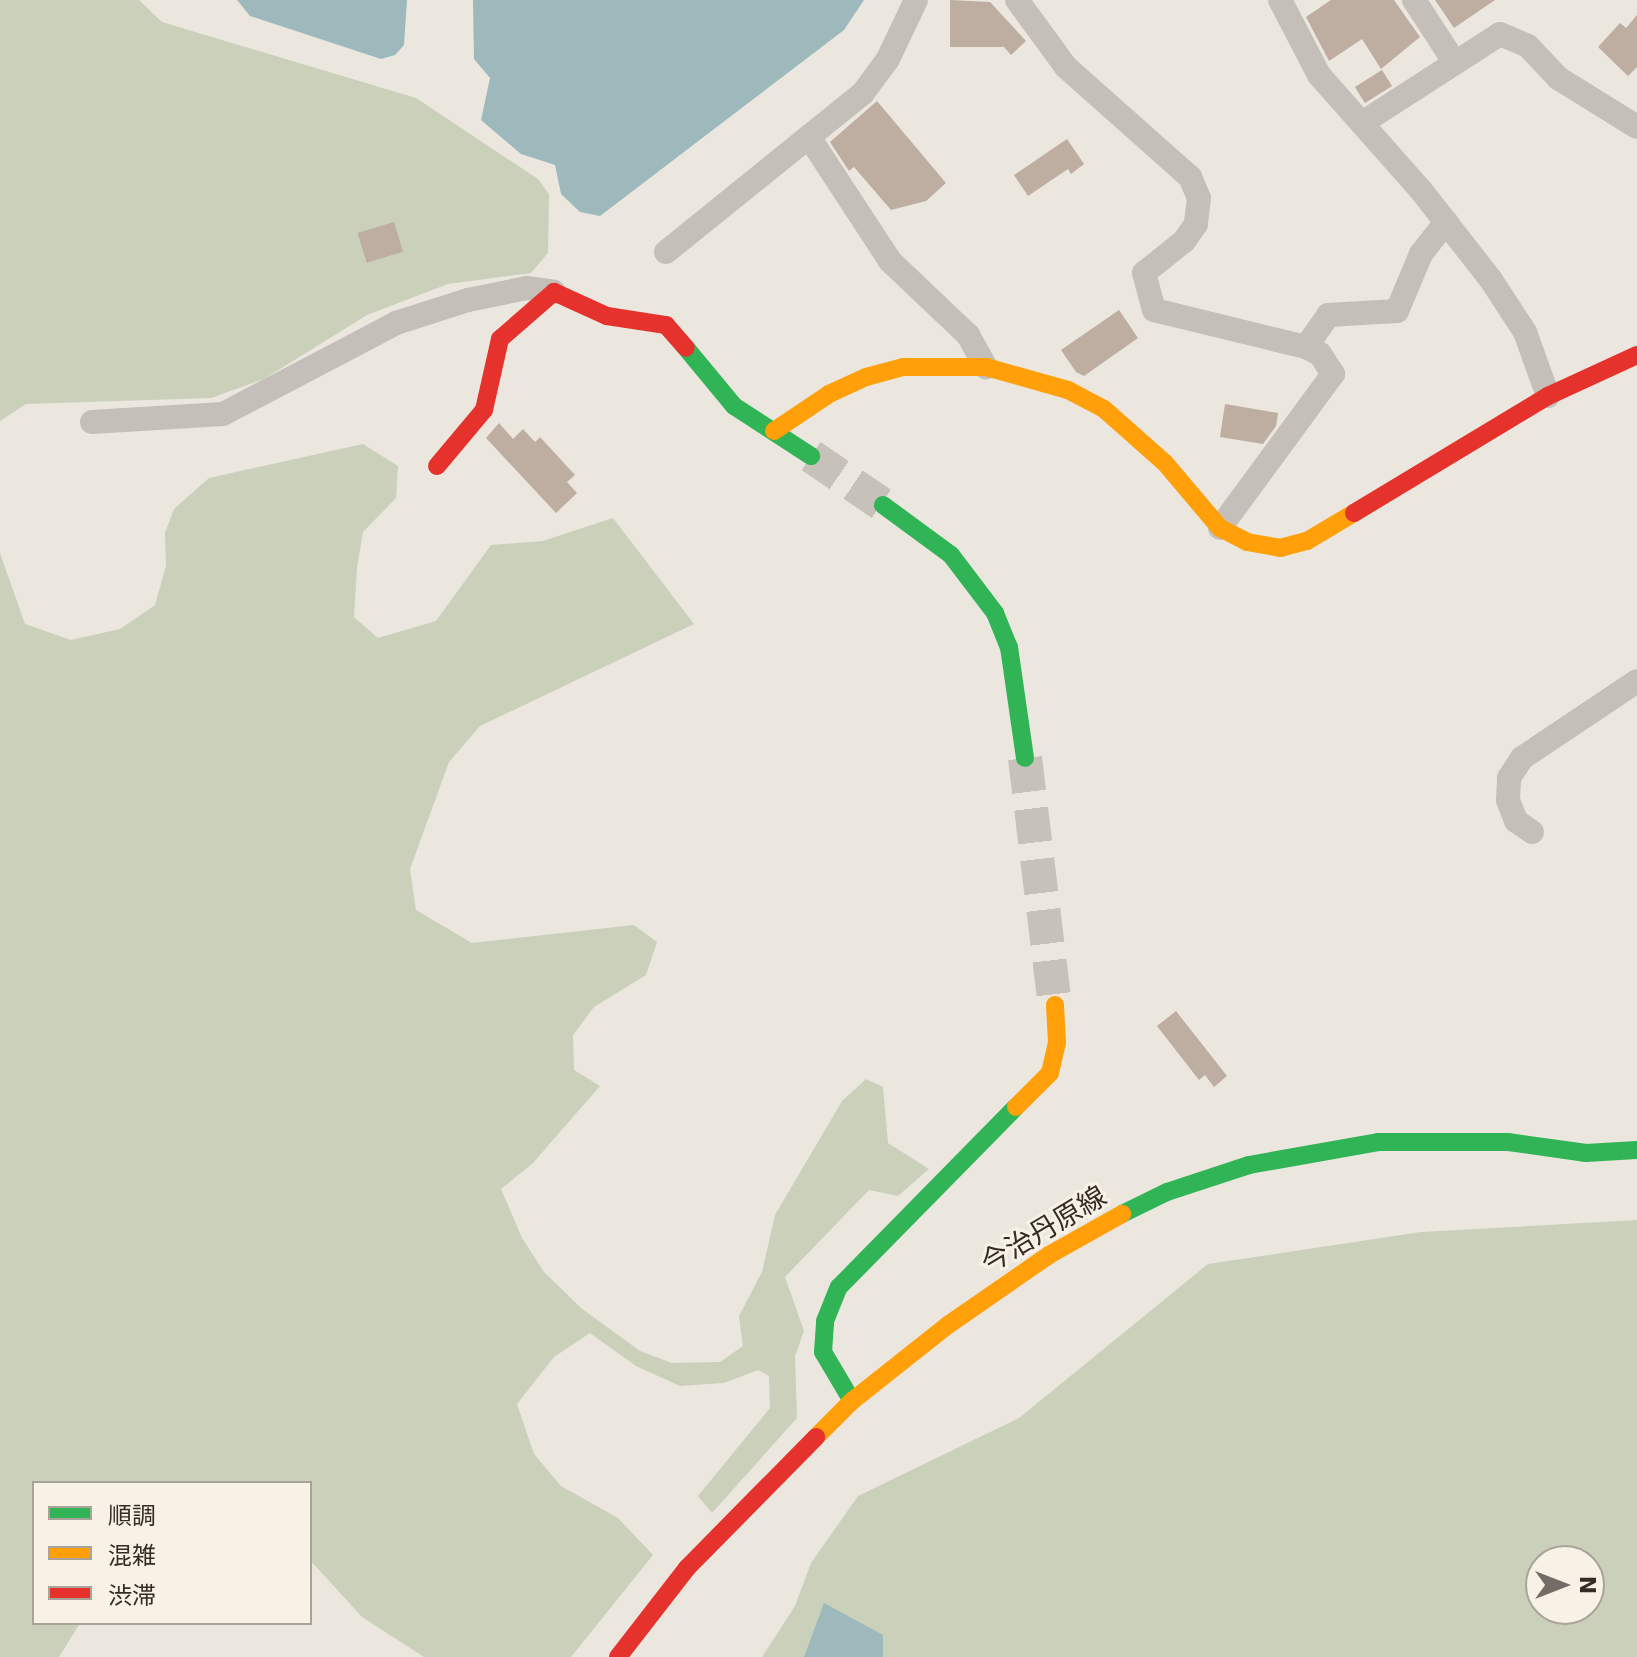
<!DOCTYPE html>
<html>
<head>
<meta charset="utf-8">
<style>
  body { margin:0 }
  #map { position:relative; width:1637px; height:1657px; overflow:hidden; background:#ebe7df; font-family:"DejaVu Sans","Noto Sans JP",sans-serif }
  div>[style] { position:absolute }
  .green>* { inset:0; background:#cad0ba }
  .water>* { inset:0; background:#9db9bb }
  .building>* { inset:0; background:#beada1; transform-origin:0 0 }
  .secondary-tunnel>* { height:34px; margin-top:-17px; transform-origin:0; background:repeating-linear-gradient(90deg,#c6c2ba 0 34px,transparent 0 51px) }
  .street>* { height:24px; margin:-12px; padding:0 12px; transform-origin:12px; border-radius:12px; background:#c4bfb9 }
  .fast>* { height:18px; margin:-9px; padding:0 9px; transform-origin:9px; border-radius:9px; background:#30b455 }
  .slow>* { height:18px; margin:-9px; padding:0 9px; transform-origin:9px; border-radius:9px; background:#ff9f0a }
  .jam>* { height:18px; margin:-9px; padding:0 9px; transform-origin:9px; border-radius:9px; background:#e5322d }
  span { translate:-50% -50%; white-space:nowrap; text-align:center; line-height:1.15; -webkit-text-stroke:6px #f8f2e6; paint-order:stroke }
  .street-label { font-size:28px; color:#342c27 }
  .legend { position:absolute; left:32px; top:1481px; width:280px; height:144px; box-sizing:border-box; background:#f8f2e6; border:2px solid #aaa39a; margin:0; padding:10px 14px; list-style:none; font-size:24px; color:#342c27 }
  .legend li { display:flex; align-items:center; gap:16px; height:40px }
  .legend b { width:40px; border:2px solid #aaa39a }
  .north { position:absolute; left:1525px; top:1545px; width:80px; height:80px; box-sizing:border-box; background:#f8f2e6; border:2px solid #aaa39a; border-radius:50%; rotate:90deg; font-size:22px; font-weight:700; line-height:32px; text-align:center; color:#342c27 }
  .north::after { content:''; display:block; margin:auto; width:28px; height:36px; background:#746d67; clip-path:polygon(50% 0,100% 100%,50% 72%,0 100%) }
</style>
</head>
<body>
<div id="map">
  <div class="green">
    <i style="clip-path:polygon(0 0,139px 0,162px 22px,416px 98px,538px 179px,549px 194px,548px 253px,531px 273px,448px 284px,367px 315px,264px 379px,211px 398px,26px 404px,0 421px)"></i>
    <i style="clip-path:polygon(363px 444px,398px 466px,396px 498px,363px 532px,357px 568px,354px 617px,378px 638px,436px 621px,491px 545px,543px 541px,613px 518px,694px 624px,480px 726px,449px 762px,410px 869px,416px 910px,472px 943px,634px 925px,657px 942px,646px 975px,594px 1007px,573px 1035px,574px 1070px,600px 1086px,533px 1163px,501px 1189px,522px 1238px,544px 1272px,581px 1308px,640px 1351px,672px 1363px,720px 1362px,743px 1346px,739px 1316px,762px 1272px,775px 1215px,842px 1101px,866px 1079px,883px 1087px,888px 1143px,929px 1169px,898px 1196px,869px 1190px,785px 1277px,804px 1331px,795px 1356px,797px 1418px,712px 1513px,698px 1496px,770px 1408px,769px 1376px,758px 1370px,724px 1383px,680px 1386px,636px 1366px,590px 1333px,554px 1357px,517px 1404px,534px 1454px,561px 1486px,618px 1518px,653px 1555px,571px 1657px,424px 1657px,362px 1617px,310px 1560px,310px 1483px,34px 1483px,34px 1623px,80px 1623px,59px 1657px,0 1657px,0 553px,25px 624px,71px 640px,120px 629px,155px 605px,166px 566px,165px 533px,174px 509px,209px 478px)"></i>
    <i style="clip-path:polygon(evenodd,1637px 1220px,1637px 1657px,762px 1657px,795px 1606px,811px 1563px,858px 1496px,1019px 1418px,1208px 1264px,1421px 1232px,1637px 1220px,1541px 1561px,1589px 1561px,1589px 1609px,1541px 1609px,1541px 1561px)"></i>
  </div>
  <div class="water">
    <i style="clip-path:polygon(237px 0,407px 0,404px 45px,395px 55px,381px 59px,250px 16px)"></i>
    <i style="clip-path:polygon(473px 0,864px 0,844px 30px,600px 216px,580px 212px,561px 194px,555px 165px,521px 154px,481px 120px,490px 78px,474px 59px)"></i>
    <i style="clip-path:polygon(824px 1603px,883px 1635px,883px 1657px,804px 1657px)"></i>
  </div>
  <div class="building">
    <i style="clip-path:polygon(950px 0,990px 2px,1026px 41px,1011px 55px,1004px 47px,950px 47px)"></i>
    <i style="clip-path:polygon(1331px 0,1394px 0,1420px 37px,1381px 69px,1362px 39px,1329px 61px,1306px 17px)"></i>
    <i style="clip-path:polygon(1435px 0,1495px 0,1454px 28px)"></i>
    <i style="clip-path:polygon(1637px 15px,1637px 67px,1628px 76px,1598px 47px,1620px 23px,1626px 28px)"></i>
    <i style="left:1382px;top:70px;width:19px;height:32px;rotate:58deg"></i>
    <i style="clip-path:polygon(877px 101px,946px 183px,926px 201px,891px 210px,854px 167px,849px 171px,830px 142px)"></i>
    <i style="clip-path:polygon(1067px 139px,1084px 164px,1071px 174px,1068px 169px,1028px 196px,1014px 175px)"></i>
    <i style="left:394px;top:222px;width:31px;height:38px;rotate:73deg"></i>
    <i style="clip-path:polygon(1119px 310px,1138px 338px,1084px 376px,1076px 372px,1061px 350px)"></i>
    <i style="clip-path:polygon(1225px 404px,1278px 413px,1276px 426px,1263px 444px,1220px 437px)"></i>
    <i style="clip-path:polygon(499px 423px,513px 439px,523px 429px,535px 442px,540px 437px,575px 475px,567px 482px,577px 493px,556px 513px,486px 438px)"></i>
    <i style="clip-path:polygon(1176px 1011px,1227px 1076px,1214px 1087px,1205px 1075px,1199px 1080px,1157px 1026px)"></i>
  </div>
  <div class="secondary-tunnel">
    <i style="left:811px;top:456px;width:87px;rotate:34.2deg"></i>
    <i style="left:1025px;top:758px;width:249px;rotate:83.1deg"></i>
  </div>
  <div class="street">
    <i style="left:1017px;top:0;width:83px;rotate:53.8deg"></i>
    <i style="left:1066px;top:67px;width:166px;rotate:41.6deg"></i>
    <i style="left:1190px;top:177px;width:23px;rotate:67deg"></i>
    <i style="left:1199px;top:198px;width:26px;rotate:97deg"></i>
    <i style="left:1196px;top:224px;width:21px;rotate:125deg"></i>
    <i style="left:1184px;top:241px;width:51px;rotate:141.3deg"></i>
    <i style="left:1144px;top:273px;width:38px;rotate:75deg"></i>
    <i style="left:1154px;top:310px;width:156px;rotate:13.7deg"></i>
    <i style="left:1306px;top:347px;width:16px;rotate:27deg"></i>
    <i style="left:1320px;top:354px;width:24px;rotate:57deg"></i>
    <i style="left:1333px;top:374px;width:191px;rotate:126.3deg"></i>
    <i style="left:1280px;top:0;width:85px;rotate:62.5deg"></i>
    <i style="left:1319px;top:75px;width:152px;rotate:48.5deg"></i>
    <i style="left:1420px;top:189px;width:115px;rotate:52deg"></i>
    <i style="left:1491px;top:280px;width:62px;rotate:56.8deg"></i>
    <i style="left:1525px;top:332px;width:68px;rotate:70.2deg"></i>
    <i style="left:1414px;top:0;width:75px;rotate:56.9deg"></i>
    <i style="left:1362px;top:123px;width:164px;rotate:-32.8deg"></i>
    <i style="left:1500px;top:34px;width:30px;rotate:23deg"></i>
    <i style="left:1528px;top:46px;width:44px;rotate:46.8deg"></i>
    <i style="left:1558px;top:78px;width:93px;rotate:31.8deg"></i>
    <i style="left:809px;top:137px;width:148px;rotate:56.8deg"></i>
    <i style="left:890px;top:261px;width:108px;rotate:43.5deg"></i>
    <i style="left:968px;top:335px;width:37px;rotate:61deg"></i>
    <i style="left:666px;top:252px;width:253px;rotate:-38.9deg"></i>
    <i style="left:863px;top:93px;width:42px;rotate:-53.7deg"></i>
    <i style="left:888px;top:59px;width:65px;rotate:-64.6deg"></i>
    <i style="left:1306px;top:347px;width:39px;rotate:-55deg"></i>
    <i style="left:1328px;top:315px;width:69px;rotate:-3.3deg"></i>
    <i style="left:1397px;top:311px;width:62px;rotate:-67.2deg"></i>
    <i style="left:1421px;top:254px;width:41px;rotate:-52deg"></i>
    <i style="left:92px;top:422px;width:131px;rotate:-3.5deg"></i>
    <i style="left:223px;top:414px;width:195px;rotate:-27.7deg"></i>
    <i style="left:396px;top:323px;width:76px;rotate:-17.7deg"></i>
    <i style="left:468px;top:300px;width:60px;rotate:-11.5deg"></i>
    <i style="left:527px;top:288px;width:27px;rotate:8deg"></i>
    <i style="left:1532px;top:832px;width:19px;rotate:-145deg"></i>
    <i style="left:1516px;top:821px;width:22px;rotate:-111deg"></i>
    <i style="left:1508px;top:800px;width:22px;rotate:-87deg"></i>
    <i style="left:1509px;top:778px;width:24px;rotate:-57deg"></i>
    <i style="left:1522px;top:758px;width:138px;rotate:-33.8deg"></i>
  </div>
  <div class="fast">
    <i style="left:686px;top:348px;width:75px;rotate:50.4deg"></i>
    <i style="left:734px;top:406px;width:92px;rotate:33deg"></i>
    <i style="left:883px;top:505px;width:84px;rotate:36.3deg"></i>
    <i style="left:951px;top:555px;width:73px;rotate:52.8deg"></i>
    <i style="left:995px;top:613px;width:37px;rotate:68deg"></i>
    <i style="left:1009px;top:647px;width:112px;rotate:81.8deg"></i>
    <i style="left:1122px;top:1214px;width:50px;rotate:-26.1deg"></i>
    <i style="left:1167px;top:1192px;width:86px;rotate:-18.2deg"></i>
    <i style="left:1249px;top:1165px;width:131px;rotate:-10.1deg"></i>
    <i style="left:1378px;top:1142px;width:130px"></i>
    <i style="left:1508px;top:1142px;width:79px;rotate:8deg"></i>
    <i style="left:1586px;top:1153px;width:51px;rotate:-3.4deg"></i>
    <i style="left:852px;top:1401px;width:57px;rotate:-120.6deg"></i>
    <i style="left:823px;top:1352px;width:31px;rotate:-86deg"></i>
    <i style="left:825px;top:1321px;width:37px;rotate:-68deg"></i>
    <i style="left:839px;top:1287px;width:252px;rotate:-45.5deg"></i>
  </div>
  <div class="slow">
    <i style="left:774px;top:431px;width:66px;rotate:-33.9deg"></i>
    <i style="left:829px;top:394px;width:41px;rotate:-24.7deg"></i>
    <i style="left:866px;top:377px;width:39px;rotate:-15deg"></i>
    <i style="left:904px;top:367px;width:82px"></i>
    <i style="left:986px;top:367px;width:85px;rotate:15.7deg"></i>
    <i style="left:1068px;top:390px;width:41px;rotate:27.8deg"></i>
    <i style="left:1104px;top:409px;width:81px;rotate:41.5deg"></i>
    <i style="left:1165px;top:463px;width:85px;rotate:49.8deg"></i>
    <i style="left:1220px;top:528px;width:30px;rotate:27deg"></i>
    <i style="left:1247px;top:542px;width:34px;rotate:10deg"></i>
    <i style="left:1280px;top:548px;width:28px;rotate:-15deg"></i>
    <i style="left:1307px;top:541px;width:55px;rotate:-30.8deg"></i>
    <i style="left:1016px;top:1107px;width:48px;rotate:-45deg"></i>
    <i style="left:1050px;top:1073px;width:31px;rotate:-77deg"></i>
    <i style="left:1057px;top:1043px;width:38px;rotate:-93deg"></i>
    <i style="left:816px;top:1437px;width:51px;rotate:-45deg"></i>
    <i style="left:852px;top:1401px;width:122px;rotate:-38.4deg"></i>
    <i style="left:948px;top:1325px;width:123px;rotate:-34.7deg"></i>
    <i style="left:1049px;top:1255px;width:84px;rotate:-29.3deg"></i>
  </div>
  <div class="jam">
    <i style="left:437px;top:466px;width:73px;rotate:-50deg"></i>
    <i style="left:484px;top:410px;width:73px;rotate:-77.3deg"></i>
    <i style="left:500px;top:339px;width:72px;rotate:-41deg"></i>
    <i style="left:554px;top:292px;width:58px;rotate:24.4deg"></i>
    <i style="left:607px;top:316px;width:60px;rotate:8.7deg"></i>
    <i style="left:666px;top:325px;width:30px;rotate:49deg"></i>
    <i style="left:1354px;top:513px;width:227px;rotate:-31.1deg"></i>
    <i style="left:1548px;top:396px;width:98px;rotate:-24.7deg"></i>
    <i style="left:618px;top:1657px;width:113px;rotate:-52.2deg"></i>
    <i style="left:687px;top:1568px;width:184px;rotate:-45.4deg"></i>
  </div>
  <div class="street-label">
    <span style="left:1044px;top:1230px;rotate:-31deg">今治丹原線</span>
  </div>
  <ul class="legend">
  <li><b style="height:10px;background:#30b455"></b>順調</li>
  <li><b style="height:10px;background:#ff9f0a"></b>混雑</li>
  <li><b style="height:10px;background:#e5322d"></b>渋滞</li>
  </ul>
  <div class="north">N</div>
</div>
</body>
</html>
